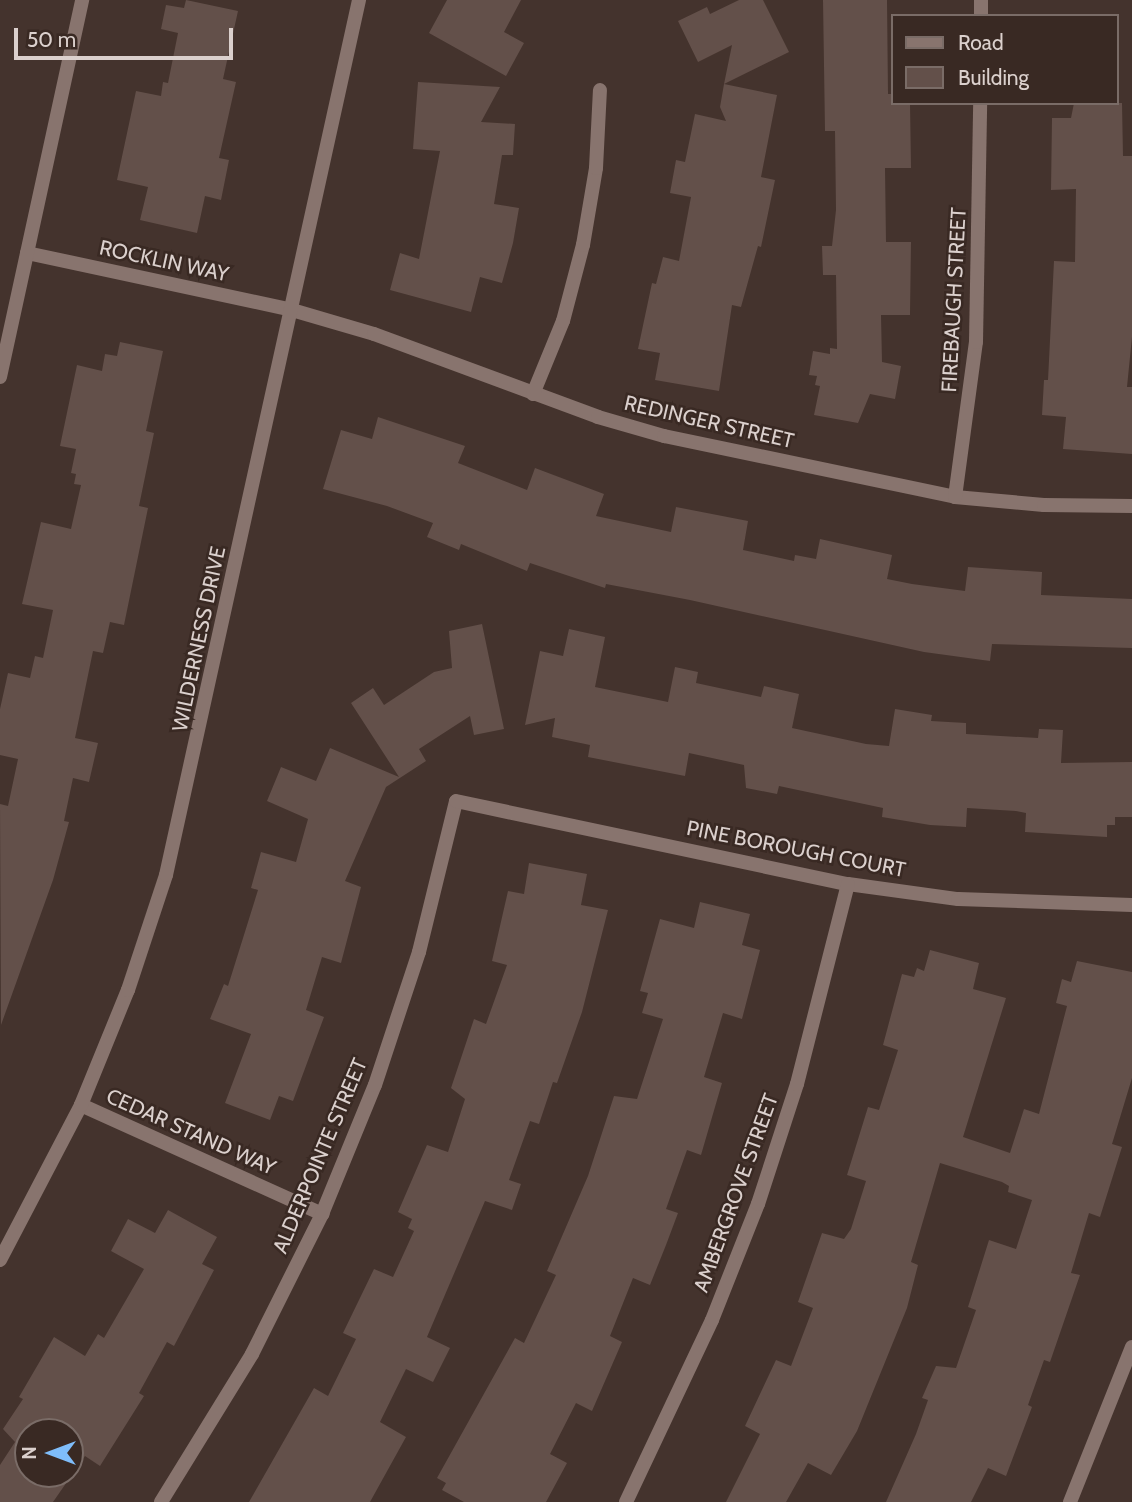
<!DOCTYPE html>
<html>
<head>
<meta charset="utf-8">
<style>
  body { margin:0 }
  #map { position:relative; width:1132px; height:1502px; overflow:hidden; background:#44332d; font-family:Cabin,sans-serif }
  div>[style] { position:absolute }
  .building>* { inset:0; background:#63504a }
  .minor>* { height:14px; margin:-7px; padding:0 7px; transform-origin:7px; border-radius:7px; background:#88746e }
  .tertiary>* { height:14px; margin:-7px; padding:0 7px; transform-origin:7px; border-radius:7px; background:#88746e }
  span { translate:-50% -50%; white-space:nowrap; text-align:center; line-height:1.15; -webkit-text-stroke:5px #392923; paint-order:stroke }
  .street-label { font-size:21px; color:#dbd0cd }
  .legend { position:absolute; left:891px; top:14px; width:228px; height:91px; box-sizing:border-box; background:#392923; border:2px solid #7a6c67; margin:0; padding:9px 12px; list-style:none; font-size:21px; color:#dbd0cd }
  .legend li { display:flex; align-items:center; gap:14px; height:35px }
  .legend b { width:35px; border:2px solid #7a6c67 }
  .north { position:absolute; left:14px; top:1418px; width:70px; height:70px; box-sizing:border-box; background:#392923; border:2px solid #7a6c67; border-radius:50%; rotate:270deg; font-size:19px; font-weight:700; line-height:28px; text-align:center; color:#dbd0cd }
  .north::after { content:''; display:block; margin:auto; width:24px; height:32px; background:#7fbdfa; clip-path:polygon(50% 0,100% 100%,50% 72%,0 100%) }
  .scale { position:absolute; left:14px; top:28px; width:219px; height:32px; box-sizing:border-box; border:4px solid #dbd0cd; border-top:0; padding-left:9px; font-size:21px; line-height:24px; white-space:nowrap; color:#dbd0cd; -webkit-text-stroke:5px #392923; paint-order:stroke }
</style>
</head>
<body>
<div id="map">
  <div class="building">
    <i style="clip-path:polygon(186px 0,238px 11px,223px 79px,236px 82px,219px 158px,229px 160px,221px 200px,205px 196px,197px 233px,140px 220px,148px 187px,117px 180px,136px 91px,161px 96px,163px 82px,168px 83px,178px 33px,161px 29px,166px 5px,184px 8px)"></i>
    <i style="clip-path:polygon(447px 0,521px 0,504px 32px,524px 43px,506px 76px,429px 33px)"></i>
    <i style="clip-path:polygon(739px 0,763px 0,789px 52px,724px 84px,732px 45px,698px 62px,678px 21px,707px 7px,710px 14px)"></i>
    <i style="clip-path:polygon(823px 0,887px 0,888px 94px,892px 94px,892px 103px,910px 103px,911px 168px,885px 168px,886px 242px,911px 242px,910px 315px,881px 315px,882px 362px,901px 366px,895px 399px,870px 394px,858px 423px,814px 415px,820px 386px,815px 385px,817px 376px,809px 375px,813px 351px,830px 354px,830px 348px,837px 349px,836px 275px,823px 275px,822px 246px,832px 246px,836px 210px,835px 131px,825px 131px)"></i>
    <i style="clip-path:polygon(418px 82px,500px 87px,481px 122px,515px 124px,513px 155px,502px 155px,494px 204px,519px 208px,513px 243px,502px 283px,480px 277px,471px 312px,390px 290px,400px 253px,419px 259px,440px 151px,413px 149px)"></i>
    <i style="clip-path:polygon(724px 84px,777px 95px,761px 177px,775px 180px,761px 247px,758px 246px,741px 307px,732px 305px,719px 391px,655px 380px,660px 353px,638px 349px,652px 283px,656px 284px,663px 257px,679px 261px,691px 197px,670px 193px,676px 160px,685px 162px,695px 114px,726px 121px,720px 107px)"></i>
    <i style="clip-path:polygon(1074px 103px,1122px 103px,1123px 156px,1132px 156px,1132px 337px,1127px 387px,1132px 387px,1132px 454px,1063px 449px,1066px 417px,1042px 415px,1044px 380px,1048px 380px,1054px 261px,1075px 262px,1076px 189px,1051px 190px,1052px 118px,1071px 118px)"></i>
    <i style="clip-path:polygon(120px 342px,163px 351px,146px 431px,154px 433px,139px 506px,148px 508px,124px 625px,110px 622px,103px 653px,93px 651px,75px 738px,98px 743px,89px 782px,73px 778px,64px 821px,69px 822px,53px 880px,1px 1025px,0 804px,8px 806px,18px 759px,0 755px,0 709px,8px 673px,30px 678px,35px 656px,43px 658px,53px 610px,22px 604px,41px 522px,71px 529px,81px 485px,74px 484px,76px 474px,71px 473px,76px 449px,60px 446px,77px 365px,102px 371px,105px 354px,117px 356px)"></i>
    <i style="clip-path:polygon(378px 417px,465px 446px,458px 463px,527px 490px,535px 468px,604px 494px,596px 516px,671px 532px,676px 507px,748px 521px,743px 550px,794px 561px,795px 555px,816px 559px,820px 539px,892px 555px,887px 579px,912px 584px,965px 591px,968px 567px,1042px 572px,1041px 595px,1132px 599px,1132px 648px,992px 644px,990px 661px,924px 652px,690px 600px,606px 584px,605px 588px,530px 563px,527px 571px,461px 544px,459px 550px,427px 537px,433px 523px,387px 506px,323px 489px,341px 430px,372px 439px)"></i>
    <i style="clip-path:polygon(482px 624px,504px 729px,474px 735px,470px 716px,419px 749px,426px 761px,386px 787px,345px 881px,361px 887px,341px 963px,322px 957px,306px 1010px,324px 1017px,293px 1101px,279px 1096px,270px 1120px,225px 1103px,251px 1034px,210px 1019px,224px 984px,228px 986px,258px 890px,251px 888px,261px 852px,296px 862px,308px 819px,267px 801px,281px 767px,316px 781px,330px 748px,399px 777px,351px 703px,373px 688px,384px 705px,434px 672px,452px 668px,449px 631px)"></i>
    <i style="clip-path:polygon(569px 629px,605px 637px,595px 687px,668px 702px,675px 667px,698px 672px,696px 683px,761px 697px,764px 686px,799px 694px,792px 728px,866px 744px,889px 746px,895px 709px,932px 715px,931px 721px,966px 723px,966px 734px,1038px 738px,1039px 729px,1063px 730px,1061px 763px,1132px 762px,1132px 817px,1115px 817px,1115px 825px,1107px 825px,1107px 837px,1025px 832px,1026px 813px,1016px 811px,967px 808px,966px 827px,930px 825px,882px 817px,883px 808px,779px 786px,777px 794px,746px 788px,744px 765px,689px 753px,685px 776px,588px 757px,590px 745px,552px 737px,555px 718px,525px 725px,540px 651px,563px 656px)"></i>
    <i style="clip-path:polygon(529px 863px,587px 874px,581px 905px,608px 910px,582px 1012px,557px 1083px,553px 1082px,539px 1124px,530px 1121px,509px 1180px,521px 1184px,512px 1210px,485px 1201px,427px 1337px,450px 1348px,433px 1382px,406px 1369px,380px 1422px,406px 1437px,370px 1502px,249px 1502px,314px 1388px,328px 1396px,356px 1339px,343px 1333px,374px 1269px,393px 1277px,414px 1231px,408px 1228px,412px 1219px,398px 1212px,427px 1145px,448px 1152px,465px 1099px,451px 1088px,474px 1019px,486px 1024px,507px 965px,492px 961px,508px 891px,524px 894px)"></i>
    <i style="clip-path:polygon(700px 902px,750px 914px,742px 945px,760px 950px,742px 1019px,723px 1013px,704px 1077px,722px 1083px,701px 1155px,687px 1150px,666px 1209px,678px 1213px,666px 1245px,650px 1285px,633px 1278px,610px 1336px,622px 1342px,592px 1411px,576px 1403px,550px 1454px,567px 1463px,546px 1502px,464px 1502px,442px 1490px,446px 1483px,437px 1478px,515px 1338px,524px 1343px,556px 1275px,547px 1271px,588px 1176px,614px 1096px,637px 1099px,663px 1019px,642px 1013px,648px 993px,640px 991px,660px 919px,694px 928px)"></i>
    <i style="clip-path:polygon(930px 950px,979px 963px,973px 989px,1006px 998px,963px 1137px,1010px 1153px,1024px 1109px,1039px 1114px,1067px 1006px,1056px 1003px,1062px 979px,1071px 982px,1077px 961px,1132px 972px,1132px 1078px,1112px 1144px,1122px 1147px,1100px 1217px,1089px 1213px,1071px 1273px,1080px 1275px,1050px 1362px,1044px 1360px,1028px 1405px,1032px 1407px,1006px 1476px,988px 1468px,971px 1502px,886px 1502px,916px 1434px,928px 1400px,922px 1398px,936px 1366px,956px 1368px,976px 1310px,968px 1307px,989px 1240px,1016px 1249px,1032px 1200px,1008px 1192px,1009px 1186px,1002px 1182px,940px 1163px,911px 1262px,918px 1265px,907px 1308px,857px 1431px,831px 1475px,808px 1463px,786px 1502px,726px 1502px,760px 1434px,745px 1426px,776px 1360px,791px 1366px,813px 1308px,798px 1302px,822px 1233px,844px 1239px,851px 1229px,866px 1181px,847px 1175px,868px 1107px,879px 1110px,898px 1050px,883px 1045px,902px 974px,914px 977px,917px 968px,924px 971px)"></i>
    <i style="clip-path:polygon(evenodd,168px 1210px,217px 1237px,202px 1264px,214px 1270px,174px 1346px,167px 1342px,139px 1393px,144px 1396px,100px 1466px,85px 1456px,53px 1502px,0 1502px,0 1465px,15px 1442px,3px 1429px,23px 1399px,19px 1397px,54px 1337px,85px 1356px,98px 1334px,104px 1338px,144px 1269px,111px 1251px,128px 1219px,155px 1233px,168px 1210px,28px 1432px,70px 1432px,70px 1474px,28px 1474px,28px 1432px)"></i>
  </div>
  <div class="minor">
    <i style="left:981px;top:16px;width:16px;rotate:-90deg"></i>
    <i style="left:27px;top:253px;width:271px;rotate:12.1deg"></i>
    <i style="left:292px;top:310px;width:85px;rotate:16.3deg"></i>
    <i style="left:374px;top:334px;width:239px;rotate:20.3deg"></i>
    <i style="left:598px;top:417px;width:69px;rotate:16.1deg"></i>
    <i style="left:664px;top:436px;width:297px;rotate:11.8deg"></i>
    <i style="left:955px;top:497px;width:89px;rotate:5.1deg"></i>
    <i style="left:1044px;top:505px;width:88px;rotate:0.7deg"></i>
    <i style="left:0;top:377px;width:386px;rotate:-77.7deg"></i>
    <i style="left:533px;top:394px;width:79px;rotate:-67.7deg"></i>
    <i style="left:563px;top:321px;width:79px;rotate:-75.3deg"></i>
    <i style="left:583px;top:245px;width:78px;rotate:-80.4deg"></i>
    <i style="left:596px;top:168px;width:78px;rotate:-87.1deg"></i>
    <i style="left:955px;top:497px;width:156px;rotate:-82.3deg"></i>
    <i style="left:976px;top:342px;width:239px;rotate:-89deg"></i>
    <i style="left:81px;top:1105px;width:265px;rotate:24.3deg"></i>
    <i style="left:161px;top:1502px;width:174px;rotate:-58.4deg"></i>
    <i style="left:252px;top:1354px;width:157px;rotate:-63.4deg"></i>
    <i style="left:322px;top:1214px;width:139px;rotate:-67.7deg"></i>
    <i style="left:375px;top:1085px;width:140px;rotate:-71.7deg"></i>
    <i style="left:419px;top:952px;width:155px;rotate:-76.2deg"></i>
    <i style="left:456px;top:801px;width:401px;rotate:12deg"></i>
    <i style="left:848px;top:884px;width:111px;rotate:7.8deg"></i>
    <i style="left:958px;top:899px;width:174px;rotate:2deg"></i>
    <i style="left:626px;top:1502px;width:201px;rotate:-64.7deg"></i>
    <i style="left:712px;top:1320px;width:125px;rotate:-68.4deg"></i>
    <i style="left:758px;top:1204px;width:126px;rotate:-72deg"></i>
    <i style="left:797px;top:1084px;width:206px;rotate:-75.7deg"></i>
    <i style="left:1070px;top:1502px;width:167px;rotate:-68.2deg"></i>
  </div>
  <div class="tertiary">
    <i style="left:0;top:1260px;width:175px;rotate:-62.4deg"></i>
    <i style="left:81px;top:1105px;width:124px;rotate:-67.8deg"></i>
    <i style="left:128px;top:990px;width:121px;rotate:-71.7deg"></i>
    <i style="left:166px;top:875px;width:896px;rotate:-77.56deg"></i>
  </div>
  <div class="street-label">
    <span style="left:164px;top:261px;rotate:12deg">ROCKLIN WAY</span>
    <span style="left:954px;top:300px;rotate:-87deg">FIREBAUGH STREET</span>
    <span style="left:709px;top:422px;rotate:13deg">REDINGER STREET</span>
    <span style="left:199px;top:639px;rotate:-78deg">WILDERNESS DRIVE</span>
    <span style="left:796px;top:849px;rotate:11deg">PINE BOROUGH COURT</span>
    <span style="left:191px;top:1132px;rotate:24deg">CEDAR STAND WAY</span>
    <span style="left:320px;top:1156px;rotate:-67deg">ALDERPOINTE STREET</span>
    <span style="left:736px;top:1193px;rotate:-70deg">AMBERGROVE STREET</span>
  </div>
  <ul class="legend">
  <li><b style="height:9px;background:#88746e"></b>Road</li>
  <li><b style="height:19px;background:#63504a"></b>Building</li>
  </ul>
  <div class="north">N</div>
  <div class="scale">50 m</div>
</div>
</body>
</html>
